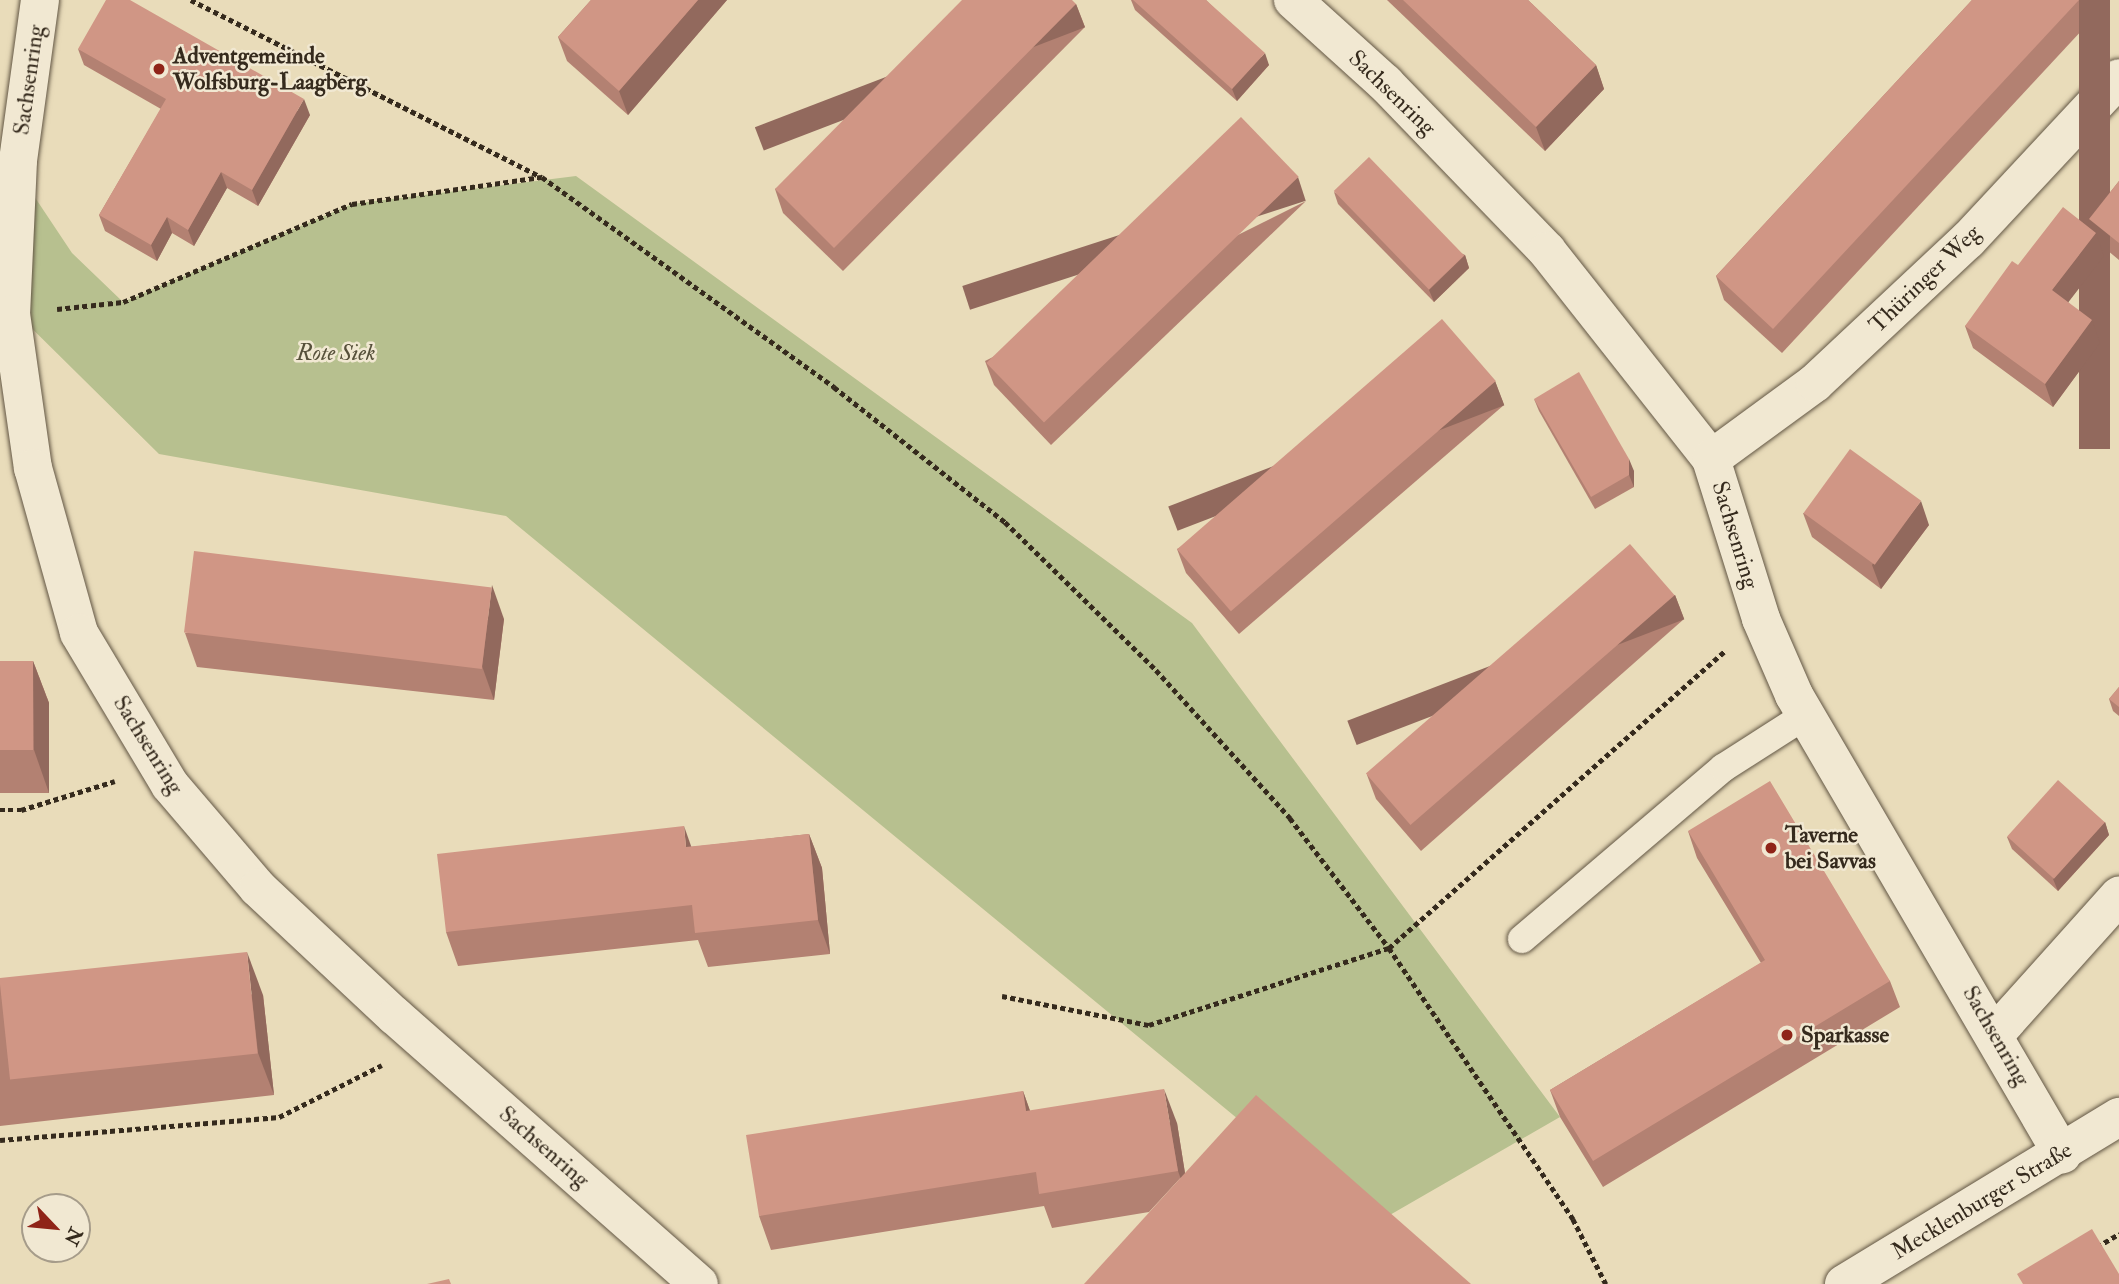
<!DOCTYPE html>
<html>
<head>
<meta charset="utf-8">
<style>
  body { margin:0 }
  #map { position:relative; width:2119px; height:1284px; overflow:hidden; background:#e9dcba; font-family:"IM FELL Double Pica",serif }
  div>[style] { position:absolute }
  .green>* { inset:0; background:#b7c08f }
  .path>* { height:4.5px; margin-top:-2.25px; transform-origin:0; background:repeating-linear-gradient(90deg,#352a1d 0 5px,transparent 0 8.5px) }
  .roads { filter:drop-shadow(0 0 2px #625644) drop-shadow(0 0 2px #625644) }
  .service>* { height:28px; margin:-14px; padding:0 14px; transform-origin:14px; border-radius:14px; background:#f1e8d2 }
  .minor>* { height:38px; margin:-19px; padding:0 19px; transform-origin:19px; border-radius:19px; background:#f1e8d2 }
  .tertiary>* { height:38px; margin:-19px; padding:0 19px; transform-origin:19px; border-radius:19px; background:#f1e8d2 }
  .wall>* { inset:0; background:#b38172 }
  .shaded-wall>* { inset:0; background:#92695d; transform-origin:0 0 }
  .building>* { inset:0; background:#d09685; transform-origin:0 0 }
  .dots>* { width:19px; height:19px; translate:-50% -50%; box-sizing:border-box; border:4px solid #f1e8d2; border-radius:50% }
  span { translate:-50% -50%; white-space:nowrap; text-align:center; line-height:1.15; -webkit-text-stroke:5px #f1e8d2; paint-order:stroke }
  .poi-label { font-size:23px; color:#352a1d; font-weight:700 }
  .left { translate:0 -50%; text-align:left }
  .street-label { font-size:23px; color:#352a1d }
  .park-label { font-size:23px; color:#56503a; font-style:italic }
  .north { position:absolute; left:21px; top:1193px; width:70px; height:70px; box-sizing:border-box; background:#f1e8d2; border:2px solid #a69c8a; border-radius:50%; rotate:116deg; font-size:19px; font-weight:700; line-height:28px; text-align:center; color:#352a1d }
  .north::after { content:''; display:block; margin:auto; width:24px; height:32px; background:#8f2418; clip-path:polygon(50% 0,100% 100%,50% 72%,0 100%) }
</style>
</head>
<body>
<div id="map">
  <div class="green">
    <i style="clip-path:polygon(0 145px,72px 253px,123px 302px,352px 204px,576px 176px,1192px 623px,1560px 1117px,1369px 1227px,506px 516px,159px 454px,0 297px)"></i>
  </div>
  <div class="path">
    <i style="left:191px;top:0;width:393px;rotate:26.8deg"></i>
    <i style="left:542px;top:177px;width:360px;rotate:35.7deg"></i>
    <i style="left:834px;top:387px;width:218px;rotate:38.3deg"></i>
    <i style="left:1005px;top:522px;width:211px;rotate:44.4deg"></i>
    <i style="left:1156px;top:670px;width:200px;rotate:47.8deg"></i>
    <i style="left:1290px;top:818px;width:163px;rotate:52.7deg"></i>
    <i style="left:1389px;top:948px;width:328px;rotate:55.8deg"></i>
    <i style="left:1573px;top:1219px;width:73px;rotate:63.1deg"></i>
    <i style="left:57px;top:309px;width:66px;rotate:-6.1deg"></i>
    <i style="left:123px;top:302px;width:249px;rotate:-23.2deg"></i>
    <i style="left:352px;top:204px;width:191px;rotate:-8.1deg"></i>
    <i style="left:0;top:810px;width:21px"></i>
    <i style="left:21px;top:810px;width:98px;rotate:-17.1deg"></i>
    <i style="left:1002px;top:996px;width:150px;rotate:11.2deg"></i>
    <i style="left:1149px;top:1025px;width:252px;rotate:-17.8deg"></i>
    <i style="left:1389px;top:948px;width:450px;rotate:-41.5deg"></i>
    <i style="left:0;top:1140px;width:280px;rotate:-4.7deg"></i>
    <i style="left:279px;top:1117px;width:115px;rotate:-26.8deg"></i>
    <i style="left:2097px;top:1247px;width:26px;rotate:-31deg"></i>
  </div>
  <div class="roads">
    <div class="service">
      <i style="left:1522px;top:939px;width:264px;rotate:-40.4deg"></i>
      <i style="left:1723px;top:768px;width:98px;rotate:-32.6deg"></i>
    </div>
    <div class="minor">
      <i style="left:40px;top:0;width:162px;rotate:97.8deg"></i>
      <i style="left:18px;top:161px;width:153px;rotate:92.6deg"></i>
      <i style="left:11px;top:314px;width:156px;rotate:81.9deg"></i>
      <i style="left:33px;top:468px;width:171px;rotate:74.4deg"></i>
      <i style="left:79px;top:633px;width:177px;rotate:59.1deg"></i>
      <i style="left:170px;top:785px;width:135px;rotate:49.5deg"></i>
      <i style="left:258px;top:888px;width:187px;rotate:43.1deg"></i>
      <i style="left:395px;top:1016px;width:405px;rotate:41.4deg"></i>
      <i style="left:1293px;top:0;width:124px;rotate:42.1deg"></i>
      <i style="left:1385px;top:83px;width:233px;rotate:46deg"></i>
      <i style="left:1547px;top:251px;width:265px;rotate:51.7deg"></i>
      <i style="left:1711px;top:459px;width:168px;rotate:72.6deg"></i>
      <i style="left:1761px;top:619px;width:83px;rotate:66.5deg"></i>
      <i style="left:1794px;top:695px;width:532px;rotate:59.72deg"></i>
      <i style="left:1711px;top:459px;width:129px;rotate:-36.2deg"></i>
      <i style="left:1815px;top:383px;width:209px;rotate:-43.1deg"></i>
      <i style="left:1968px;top:240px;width:221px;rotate:-47deg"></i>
      <i style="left:1995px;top:1034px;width:186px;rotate:-48.1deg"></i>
    </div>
    <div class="tertiary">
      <i style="left:1844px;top:1284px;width:322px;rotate:-31.3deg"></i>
    </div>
  </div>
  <div class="wall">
    <i style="clip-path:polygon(591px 0,727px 0,628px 115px,567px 61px,558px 37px)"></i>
    <i style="clip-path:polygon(1131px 0,1206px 0,1269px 65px,1237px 101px,1135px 10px)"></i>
    <i style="clip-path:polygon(1387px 0,1528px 0,1596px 65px,1604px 89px,1545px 151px)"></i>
    <i style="clip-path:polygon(1972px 0,2110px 0,1782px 353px,1724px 300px,1716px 276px)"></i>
    <i style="clip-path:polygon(1076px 4px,1085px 27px,843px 271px,783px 213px,775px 189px)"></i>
    <i style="clip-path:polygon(78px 49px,310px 115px,258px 206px,227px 188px,194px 246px,172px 233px,157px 261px,105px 231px,99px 215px,161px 109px,84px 65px)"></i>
    <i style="clip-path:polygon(2119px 181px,2119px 260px,2101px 245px,2104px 256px,2068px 302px,2100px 343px,2053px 407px,1973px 348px,1965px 326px,2093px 231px,2089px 219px)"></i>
    <i style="clip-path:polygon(1334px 192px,1465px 255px,1469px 268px,1434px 302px,1338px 204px)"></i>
    <i style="clip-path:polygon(1306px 201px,1051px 445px,994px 385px,985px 361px)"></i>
    <i style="clip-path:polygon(1495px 381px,1504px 405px,1239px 634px,1186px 573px,1177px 549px)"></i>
    <i style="clip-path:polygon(1534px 399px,1634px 471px,1634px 487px,1595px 509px,1539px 411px)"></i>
    <i style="clip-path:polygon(1803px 513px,1929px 525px,1881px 589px,1812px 537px)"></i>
    <i style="clip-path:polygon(1675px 595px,1684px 619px,1421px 851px,1376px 799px,1367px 775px)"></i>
    <i style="clip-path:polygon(504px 619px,494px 700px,197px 667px,185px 633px)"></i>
    <i style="clip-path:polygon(0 661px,33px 661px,49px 703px,49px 793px,0 793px)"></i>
    <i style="clip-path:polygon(2119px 687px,2119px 716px,2113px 711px,2109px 699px)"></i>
    <i style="clip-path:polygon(2105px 822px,2109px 835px,2058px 891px,2012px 849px,2007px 837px)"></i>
    <i style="clip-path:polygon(1688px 831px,1890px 981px,1900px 1007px,1603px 1187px,1560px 1117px,1550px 1090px,1761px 963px,1697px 858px)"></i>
    <i style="clip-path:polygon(809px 834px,822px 868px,830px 954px,708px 967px,698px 940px,458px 966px,446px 932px,691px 847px)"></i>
    <i style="clip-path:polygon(0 980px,263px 995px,274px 1095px,0 1126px)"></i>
    <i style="clip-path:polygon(1023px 1091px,1030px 1111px,1177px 1123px,1185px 1173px,1149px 1212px,1052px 1228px,1044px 1206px,771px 1250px,759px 1216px)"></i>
  </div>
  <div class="shaded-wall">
    <i style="clip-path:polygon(698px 0,727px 0,628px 115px,619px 91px)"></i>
    <i style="left:2079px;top:0;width:31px;height:449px"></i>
    <i style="left:1076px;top:4px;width:25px;height:344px;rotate:69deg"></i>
    <i style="clip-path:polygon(1265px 53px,1269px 65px,1237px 101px,1232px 89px)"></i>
    <i style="clip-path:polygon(1596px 65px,1604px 89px,1545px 151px,1536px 127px)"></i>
    <i style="clip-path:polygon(304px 99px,310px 115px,258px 206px,252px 190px)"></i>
    <i style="clip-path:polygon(221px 172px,227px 188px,194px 246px,188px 230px)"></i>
    <i style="left:1298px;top:177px;width:25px;height:353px;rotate:72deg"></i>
    <i style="clip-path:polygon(167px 217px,172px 233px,157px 261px,151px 245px)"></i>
    <i style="clip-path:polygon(2096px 233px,2104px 256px,2060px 313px,2052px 290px)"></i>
    <i style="clip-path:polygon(1465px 255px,1469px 268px,1434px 302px,1429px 290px)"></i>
    <i style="clip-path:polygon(2092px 320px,2100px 343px,2053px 407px,2045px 384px)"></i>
    <i style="left:1495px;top:381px;width:26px;height:350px;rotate:69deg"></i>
    <i style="clip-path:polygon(1629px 459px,1634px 471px,1634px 487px,1629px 475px)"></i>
    <i style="clip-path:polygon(1921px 501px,1929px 525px,1881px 589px,1872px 565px)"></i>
    <i style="clip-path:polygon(492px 585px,504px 619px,494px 700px,482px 666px)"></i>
    <i style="left:1675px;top:595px;width:26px;height:351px;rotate:69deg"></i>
    <i style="clip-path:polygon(33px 661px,49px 703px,49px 793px,34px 750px)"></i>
    <i style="clip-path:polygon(2105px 822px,2109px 835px,2058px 891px,2053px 879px)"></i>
    <i style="clip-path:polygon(684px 826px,696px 860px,686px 847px)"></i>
    <i style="clip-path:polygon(809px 834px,822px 868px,830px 954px,818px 920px)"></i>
    <i style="clip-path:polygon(247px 952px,263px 995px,274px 1095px,258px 1053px)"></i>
    <i style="clip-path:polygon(1164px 1089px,1177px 1123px,1190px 1205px,1178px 1171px)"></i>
    <i style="clip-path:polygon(1023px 1091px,1035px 1125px,1026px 1111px)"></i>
  </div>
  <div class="building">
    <i style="clip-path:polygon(106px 0,130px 0,304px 99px,252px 190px,221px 172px,188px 230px,167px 217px,151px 245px,99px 215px,166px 99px,78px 49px)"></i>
    <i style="clip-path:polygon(591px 0,698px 0,619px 91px,558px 37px)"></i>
    <i style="clip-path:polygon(962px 0,1072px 0,1076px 4px,834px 248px,775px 189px)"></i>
    <i style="clip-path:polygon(1133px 0,1206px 0,1265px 53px,1232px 89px)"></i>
    <i style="clip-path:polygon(1403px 0,1528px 0,1596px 65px,1536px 127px)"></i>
    <i style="clip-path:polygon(1972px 0,2079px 0,1773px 329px,1716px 276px)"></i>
    <i style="left:1241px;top:117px;width:83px;height:354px;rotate:46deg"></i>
    <i style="left:1369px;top:157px;width:137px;height:49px;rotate:46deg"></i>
    <i style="clip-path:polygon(2119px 181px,2119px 243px,2089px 219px)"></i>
    <i style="clip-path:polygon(2063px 207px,2096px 233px,2052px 290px,2092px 320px,2045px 384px,1965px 326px,2012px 261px,2018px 265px)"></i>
    <i style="left:1442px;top:319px;width:82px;height:351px;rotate:49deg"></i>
    <i style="clip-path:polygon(1579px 372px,1629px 459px,1629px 475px,1591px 497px,1534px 399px)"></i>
    <i style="left:1850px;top:449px;width:88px;height:79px;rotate:36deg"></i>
    <i style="left:1630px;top:544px;width:68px;height:350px;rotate:49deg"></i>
    <i style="left:194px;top:551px;width:300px;height:82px;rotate:7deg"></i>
    <i style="left:0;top:661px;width:33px;height:89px"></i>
    <i style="clip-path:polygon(2119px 687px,2119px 707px,2109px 699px)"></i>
    <i style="left:2058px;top:780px;width:63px;height:76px;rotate:42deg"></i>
    <i style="clip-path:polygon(1770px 781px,1890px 981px,1593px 1161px,1550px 1090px,1765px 960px,1688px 831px)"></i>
    <i style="clip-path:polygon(684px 826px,686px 847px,809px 834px,818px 920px,695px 933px,692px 905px,446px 932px,437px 854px)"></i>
    <i style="left:247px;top:952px;width:102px;height:249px;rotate:84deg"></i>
    <i style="clip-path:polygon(1164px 1089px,1178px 1171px,1039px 1194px,1036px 1172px,759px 1216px,746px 1135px,1023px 1091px,1026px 1111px)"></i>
    <i style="clip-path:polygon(1256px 1095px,1471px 1284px,1084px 1284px)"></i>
    <i style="clip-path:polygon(2092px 1229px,2119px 1274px,2119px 1284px,2023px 1284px,2017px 1274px)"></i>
    <i style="clip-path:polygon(449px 1279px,451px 1284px,427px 1284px)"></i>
  </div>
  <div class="dots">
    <i style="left:159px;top:69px;background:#8f2418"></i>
    <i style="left:1771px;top:848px;background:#8f2418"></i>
    <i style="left:1787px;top:1035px;background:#8f2418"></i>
  </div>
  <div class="poi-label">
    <span class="left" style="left:173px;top:69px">Adventgemeinde<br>Wolfsburg-Laagberg</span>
    <span class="left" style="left:1785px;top:848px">Taverne<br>bei Savvas</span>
    <span class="left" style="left:1801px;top:1035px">Sparkasse</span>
  </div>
  <div class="street-label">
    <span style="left:29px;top:80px;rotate:-82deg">Sachsenring</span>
    <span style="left:1392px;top:93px;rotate:44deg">Sachsenring</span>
    <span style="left:1925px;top:279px;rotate:-44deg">Thüringer Weg</span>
    <span style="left:1735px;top:535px;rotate:73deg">Sachsenring</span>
    <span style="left:148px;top:745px;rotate:58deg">Sachsenring</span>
    <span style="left:1996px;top:1036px;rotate:60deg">Sachsenring</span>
    <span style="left:544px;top:1147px;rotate:41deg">Sachsenring</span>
    <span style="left:1982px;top:1201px;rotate:-31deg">Mecklenburger Straße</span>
  </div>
  <div class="park-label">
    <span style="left:336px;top:353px">Rote Siek</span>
  </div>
  <div class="north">N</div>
</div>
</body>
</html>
